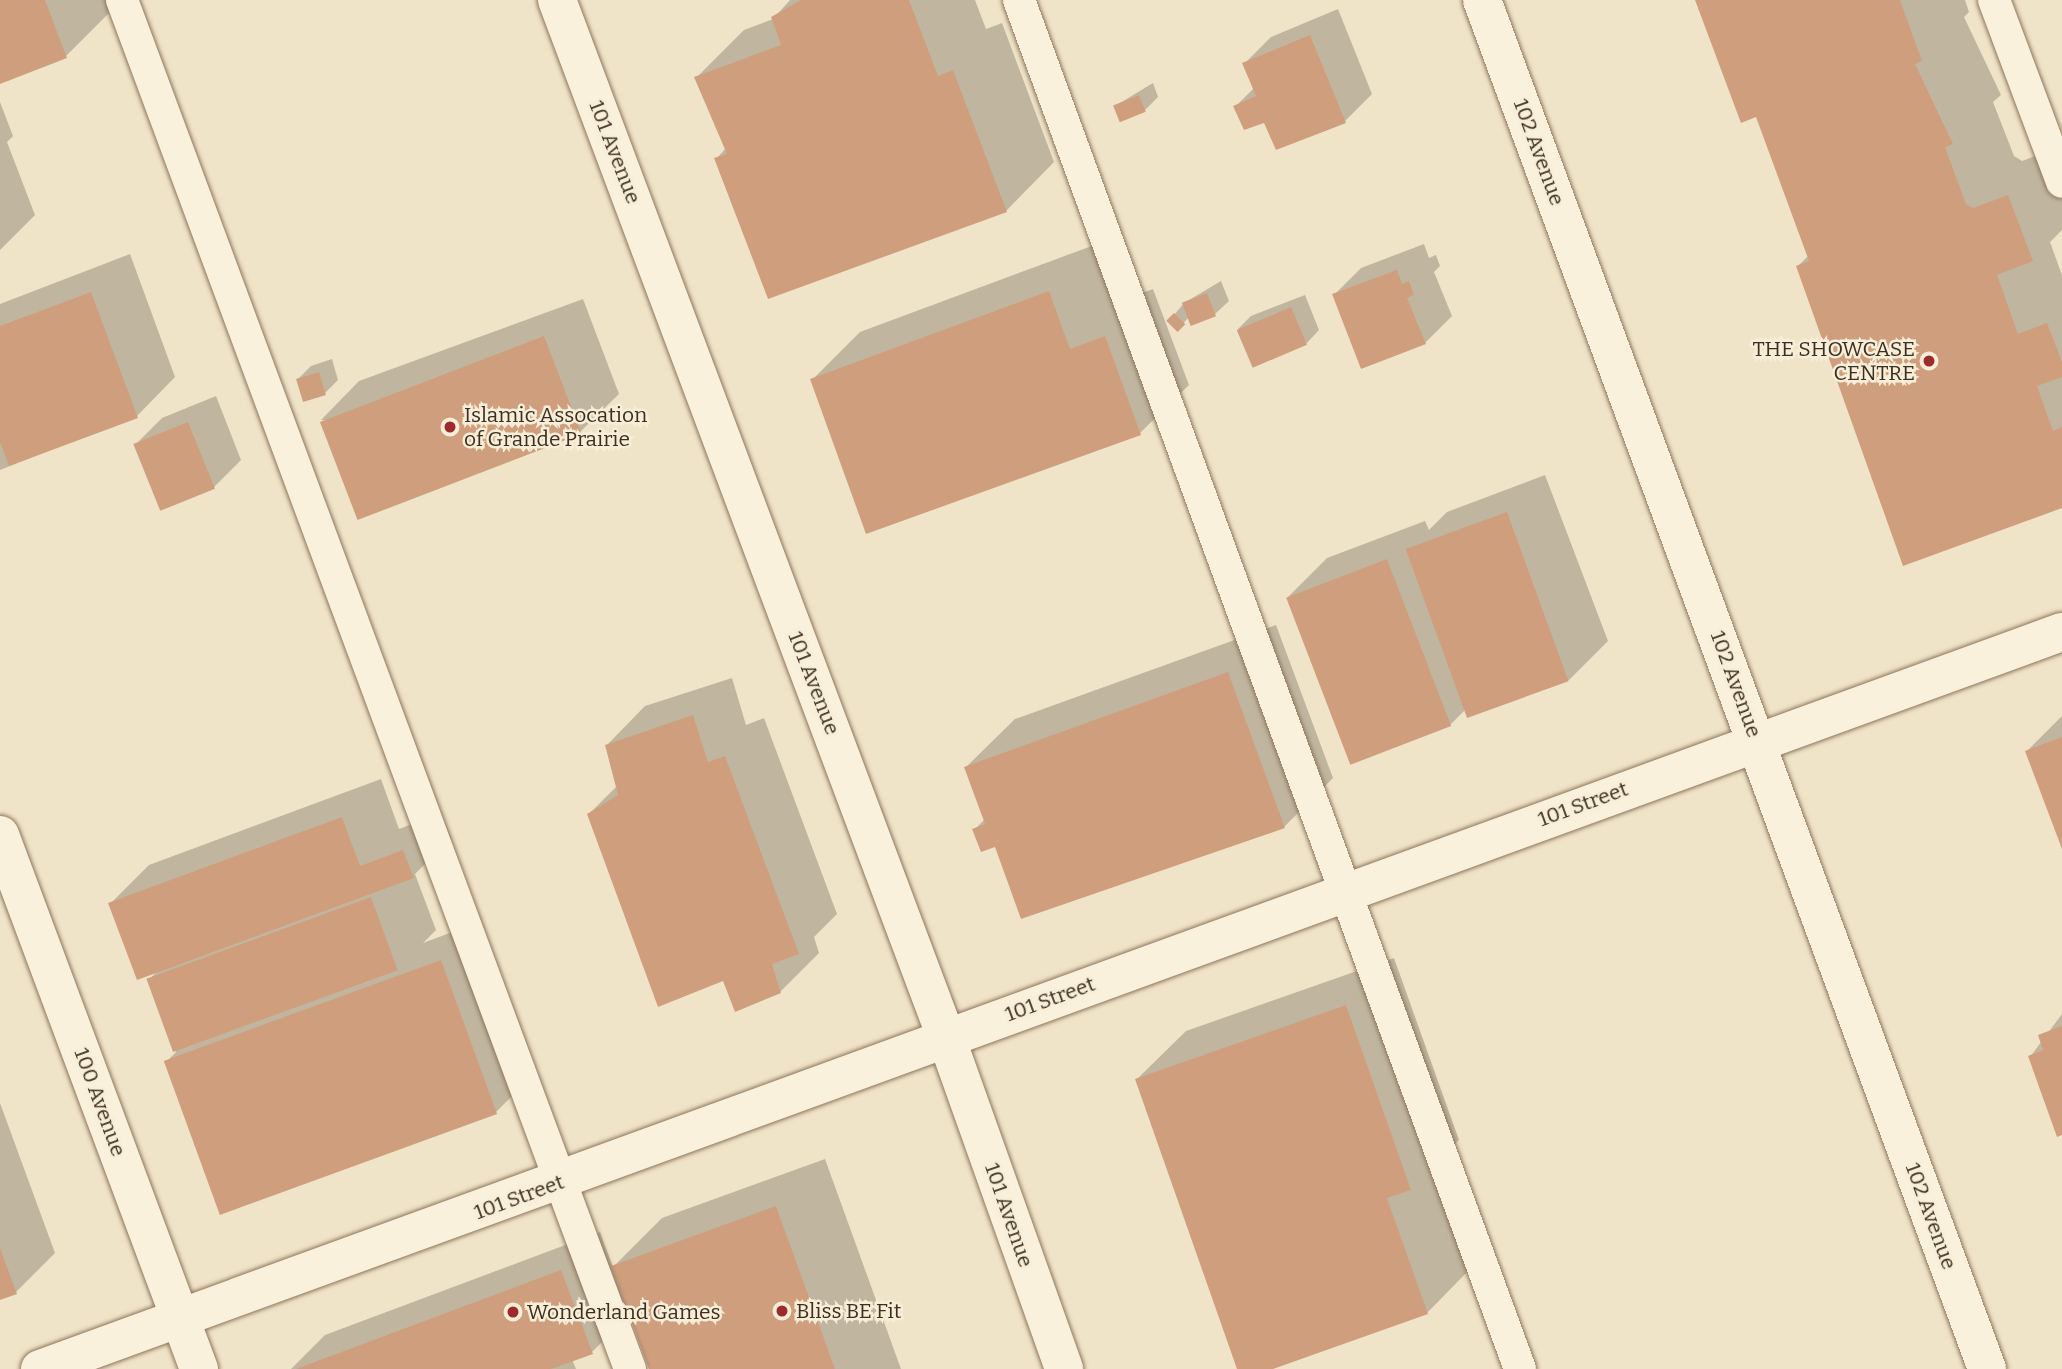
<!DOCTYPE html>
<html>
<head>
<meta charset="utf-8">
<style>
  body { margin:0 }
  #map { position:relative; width:2062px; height:1369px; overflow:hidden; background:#f0e4c8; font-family:Bitter,serif }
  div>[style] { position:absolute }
  .shadow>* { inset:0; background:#0003 }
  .building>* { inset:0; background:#cf9f7d; transform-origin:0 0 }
  .roads { filter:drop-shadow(0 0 2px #8d765c) drop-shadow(0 0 2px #8d765c) }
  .lane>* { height:32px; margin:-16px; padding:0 16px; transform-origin:16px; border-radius:16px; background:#faf1dc }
  .secondary>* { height:38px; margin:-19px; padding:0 19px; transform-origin:19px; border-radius:19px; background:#faf1dc }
  .dots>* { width:19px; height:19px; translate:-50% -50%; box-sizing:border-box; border:4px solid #f7eed8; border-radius:50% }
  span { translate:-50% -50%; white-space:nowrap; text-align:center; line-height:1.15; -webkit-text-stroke:5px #f7eed8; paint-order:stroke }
  .street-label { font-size:21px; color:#3d2e20 }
  .poi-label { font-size:21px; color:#3d2e20 }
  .right { translate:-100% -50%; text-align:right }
  .left { translate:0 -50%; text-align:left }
</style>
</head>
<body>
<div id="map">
  <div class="shadow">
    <i style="clip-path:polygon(0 0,111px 0,114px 8px,66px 56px,0 82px)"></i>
    <i style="clip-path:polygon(790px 0,975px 0,986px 29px,1002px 23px,1054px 162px,1006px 211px,716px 159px,726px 148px,696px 78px,744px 30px,773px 19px)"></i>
    <i style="clip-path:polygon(1697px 0,1965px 0,1969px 12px,1964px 17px,2001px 95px,1993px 102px,2014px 156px,2022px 161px,2057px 148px,2062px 162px,2062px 230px,2050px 242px,2062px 275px,2062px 506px,1798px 266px,1808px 256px,1757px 115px)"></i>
    <i style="clip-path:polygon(1338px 9px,1372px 94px,1345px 121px,1265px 120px,1236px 106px,1254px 88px,1244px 64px,1271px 37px)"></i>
    <i style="clip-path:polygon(1153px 83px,1158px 97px,1145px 110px,1115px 106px)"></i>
    <i style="clip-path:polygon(0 102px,13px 136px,7px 142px,35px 215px,0 250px)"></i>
    <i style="clip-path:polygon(1097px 244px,1118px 301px,1153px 289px,1189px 385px,1140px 433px,867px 532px,812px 380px,860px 332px)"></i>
    <i style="clip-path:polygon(1424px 244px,1429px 258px,1436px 255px,1440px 266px,1434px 272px,1452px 316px,1425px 343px,1334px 295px,1361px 268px)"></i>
    <i style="clip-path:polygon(130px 254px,175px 377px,137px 416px,0 470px,0 304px)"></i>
    <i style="clip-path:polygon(1221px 281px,1229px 301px,1215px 314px,1191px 323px,1189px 317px,1177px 330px,1169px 321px,1184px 303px)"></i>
    <i style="clip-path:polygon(1305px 295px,1319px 330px,1306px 344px,1238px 329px,1251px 316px)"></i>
    <i style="clip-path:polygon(583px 299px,619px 394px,580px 432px,321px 420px,359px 381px)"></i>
    <i style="clip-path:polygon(332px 359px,338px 380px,325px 393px,298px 379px,311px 366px)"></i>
    <i style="clip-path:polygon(216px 396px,241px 460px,214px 487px,135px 445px,162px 418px)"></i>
    <i style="clip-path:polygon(1545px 475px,1608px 641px,1569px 680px,1467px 708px,1449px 726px,1288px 597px,1327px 558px,1425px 521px,1429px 530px,1447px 512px)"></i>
    <i style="clip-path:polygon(1276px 625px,1333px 778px,1285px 826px,1022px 916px,996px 845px,974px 830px,985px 819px,966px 767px,1015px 719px)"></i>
    <i style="clip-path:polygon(732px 678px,746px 725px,764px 718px,837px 914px,814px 937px,819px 953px,780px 992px,724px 978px,589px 814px,617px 786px,607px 745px,645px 706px)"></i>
    <i style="clip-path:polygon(2062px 716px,2062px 845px,2027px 751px)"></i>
    <i style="clip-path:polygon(381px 779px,399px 829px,441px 813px,451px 838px,415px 874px,436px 930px,423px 943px,479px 922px,535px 1073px,496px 1112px,222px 1213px,166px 1062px,176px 1052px,149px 980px,158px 970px,110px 904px,149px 865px)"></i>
    <i style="clip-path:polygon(1394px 958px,1459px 1140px,1438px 1160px,1475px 1264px,1427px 1313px,1267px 1369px,1239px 1369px,1137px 1079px,1186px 1031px)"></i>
    <i style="clip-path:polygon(2062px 1014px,2062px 1133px,2030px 1057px)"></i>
    <i style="clip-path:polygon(0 1103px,55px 1253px,16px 1292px,0 1298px)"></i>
    <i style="clip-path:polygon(825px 1159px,901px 1369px,651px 1369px,630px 1314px,592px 1352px,572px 1359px,576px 1369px,291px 1369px,325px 1335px,600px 1232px,613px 1267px,662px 1218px)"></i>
  </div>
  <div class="building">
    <i style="clip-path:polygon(0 0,45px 0,67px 58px,0 84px)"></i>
    <i style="clip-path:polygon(801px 0,909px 0,938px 76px,953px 70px,1007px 212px,768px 299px,714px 158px,727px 154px,694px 77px,781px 45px,771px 17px)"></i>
    <i style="clip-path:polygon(1695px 0,1900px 0,1922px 61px,1915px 64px,1953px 144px,1945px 147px,1966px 204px,1973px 208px,2008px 195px,2033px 261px,1997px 275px,2018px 334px,2047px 323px,2062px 362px,2062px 377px,2037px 386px,2053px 431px,2062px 427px,2062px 508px,1903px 566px,1796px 266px,1809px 261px,1756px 117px,1741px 123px)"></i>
    <i style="clip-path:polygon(1310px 35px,1346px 123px,1276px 150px,1264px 123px,1244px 130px,1233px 106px,1256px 96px,1242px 63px)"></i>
    <i style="left:1139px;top:95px;width:18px;height:28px;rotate:68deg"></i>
    <i style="clip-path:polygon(1397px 270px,1402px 284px,1409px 281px,1414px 295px,1407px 298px,1426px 344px,1361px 369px,1332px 294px)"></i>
    <i style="clip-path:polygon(1049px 291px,1070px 349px,1105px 336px,1141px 435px,866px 534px,810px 379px)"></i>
    <i style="clip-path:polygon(91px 292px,138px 418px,9px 466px,0 442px,0 326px)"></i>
    <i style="left:1207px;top:293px;width:25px;height:27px;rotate:69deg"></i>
    <i style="left:1291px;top:307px;width:41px;height:59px;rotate:67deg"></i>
    <i style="left:1174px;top:313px;width:16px;height:11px;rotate:45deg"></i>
    <i style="left:544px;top:336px;width:105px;height:240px;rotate:69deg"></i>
    <i style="left:319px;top:372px;width:24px;height:24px;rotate:73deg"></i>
    <i style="left:188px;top:422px;width:72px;height:59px;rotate:68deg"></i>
    <i style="left:1507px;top:512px;width:180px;height:108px;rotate:70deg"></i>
    <i style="left:1387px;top:559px;width:179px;height:108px;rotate:69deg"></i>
    <i style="clip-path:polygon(1228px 672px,1285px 828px,1021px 919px,995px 847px,981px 852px,972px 829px,985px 824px,964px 767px)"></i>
    <i style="clip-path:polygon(693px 715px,708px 762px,725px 756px,799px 954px,772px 964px,781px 993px,735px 1012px,723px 981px,658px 1007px,587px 814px,618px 795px,605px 745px)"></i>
    <i style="clip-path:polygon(2062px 737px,2062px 849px,2025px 751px)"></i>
    <i style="clip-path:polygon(342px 817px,360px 866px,403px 850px,414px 878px,137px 980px,108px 903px)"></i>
    <i style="left:371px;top:897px;width:78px;height:239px;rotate:70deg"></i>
    <i style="left:441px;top:960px;width:164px;height:295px;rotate:70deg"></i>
    <i style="clip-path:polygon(1346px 1005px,1411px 1190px,1387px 1198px,1428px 1314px,1273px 1369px,1237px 1369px,1135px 1079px)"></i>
    <i style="clip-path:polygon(2062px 1026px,2062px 1135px,2057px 1137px,2028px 1056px,2043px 1050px,2038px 1035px)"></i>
    <i style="clip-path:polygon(776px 1206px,835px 1369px,649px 1369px,611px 1266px)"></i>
    <i style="clip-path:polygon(0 1248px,17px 1294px,0 1300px)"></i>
    <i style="clip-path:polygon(561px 1270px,593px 1354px,551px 1369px,296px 1369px)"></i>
  </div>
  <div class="roads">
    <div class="lane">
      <i style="left:122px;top:0;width:1460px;rotate:69.64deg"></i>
      <i style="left:1019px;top:0;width:1458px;rotate:69.9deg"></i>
      <i style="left:1994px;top:0;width:194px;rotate:69.5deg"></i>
    </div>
    <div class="secondary">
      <i style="left:557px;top:0;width:1108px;rotate:69.44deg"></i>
      <i style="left:946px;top:1037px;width:352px;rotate:70.4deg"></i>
      <i style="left:1482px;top:0;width:1459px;rotate:69.75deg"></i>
      <i style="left:0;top:835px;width:570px;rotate:69.56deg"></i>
      <i style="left:40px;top:1369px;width:2152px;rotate:-20.03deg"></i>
    </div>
  </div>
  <div class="dots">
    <i style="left:1929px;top:361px;background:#9e2a2b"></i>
    <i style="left:450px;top:427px;background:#9e2a2b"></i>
    <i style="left:782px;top:1311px;background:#9e2a2b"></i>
    <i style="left:513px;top:1312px;background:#9e2a2b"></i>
  </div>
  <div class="street-label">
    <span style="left:615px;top:152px;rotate:69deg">101 Avenue</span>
    <span style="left:1539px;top:152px;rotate:70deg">102 Avenue</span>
    <span style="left:814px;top:683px;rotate:69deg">101 Avenue</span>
    <span style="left:1736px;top:684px;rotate:70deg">102 Avenue</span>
    <span style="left:1583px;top:804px;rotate:-20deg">101 Street</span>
    <span style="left:1050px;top:999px;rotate:-20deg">101 Street</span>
    <span style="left:100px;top:1102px;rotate:70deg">100 Avenue</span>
    <span style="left:519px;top:1197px;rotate:-20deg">101 Street</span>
    <span style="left:1009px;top:1215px;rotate:71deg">101 Avenue</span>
    <span style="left:1931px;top:1216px;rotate:70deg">102 Avenue</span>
  </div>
  <div class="poi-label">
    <span class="right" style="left:1915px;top:361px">THE SHOWCASE<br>CENTRE</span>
    <span class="left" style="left:464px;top:427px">Islamic Assocation<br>of Grande Prairie</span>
    <span class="left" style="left:796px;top:1311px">Bliss BE Fit</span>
    <span class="left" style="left:527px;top:1312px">Wonderland Games</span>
  </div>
</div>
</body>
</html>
